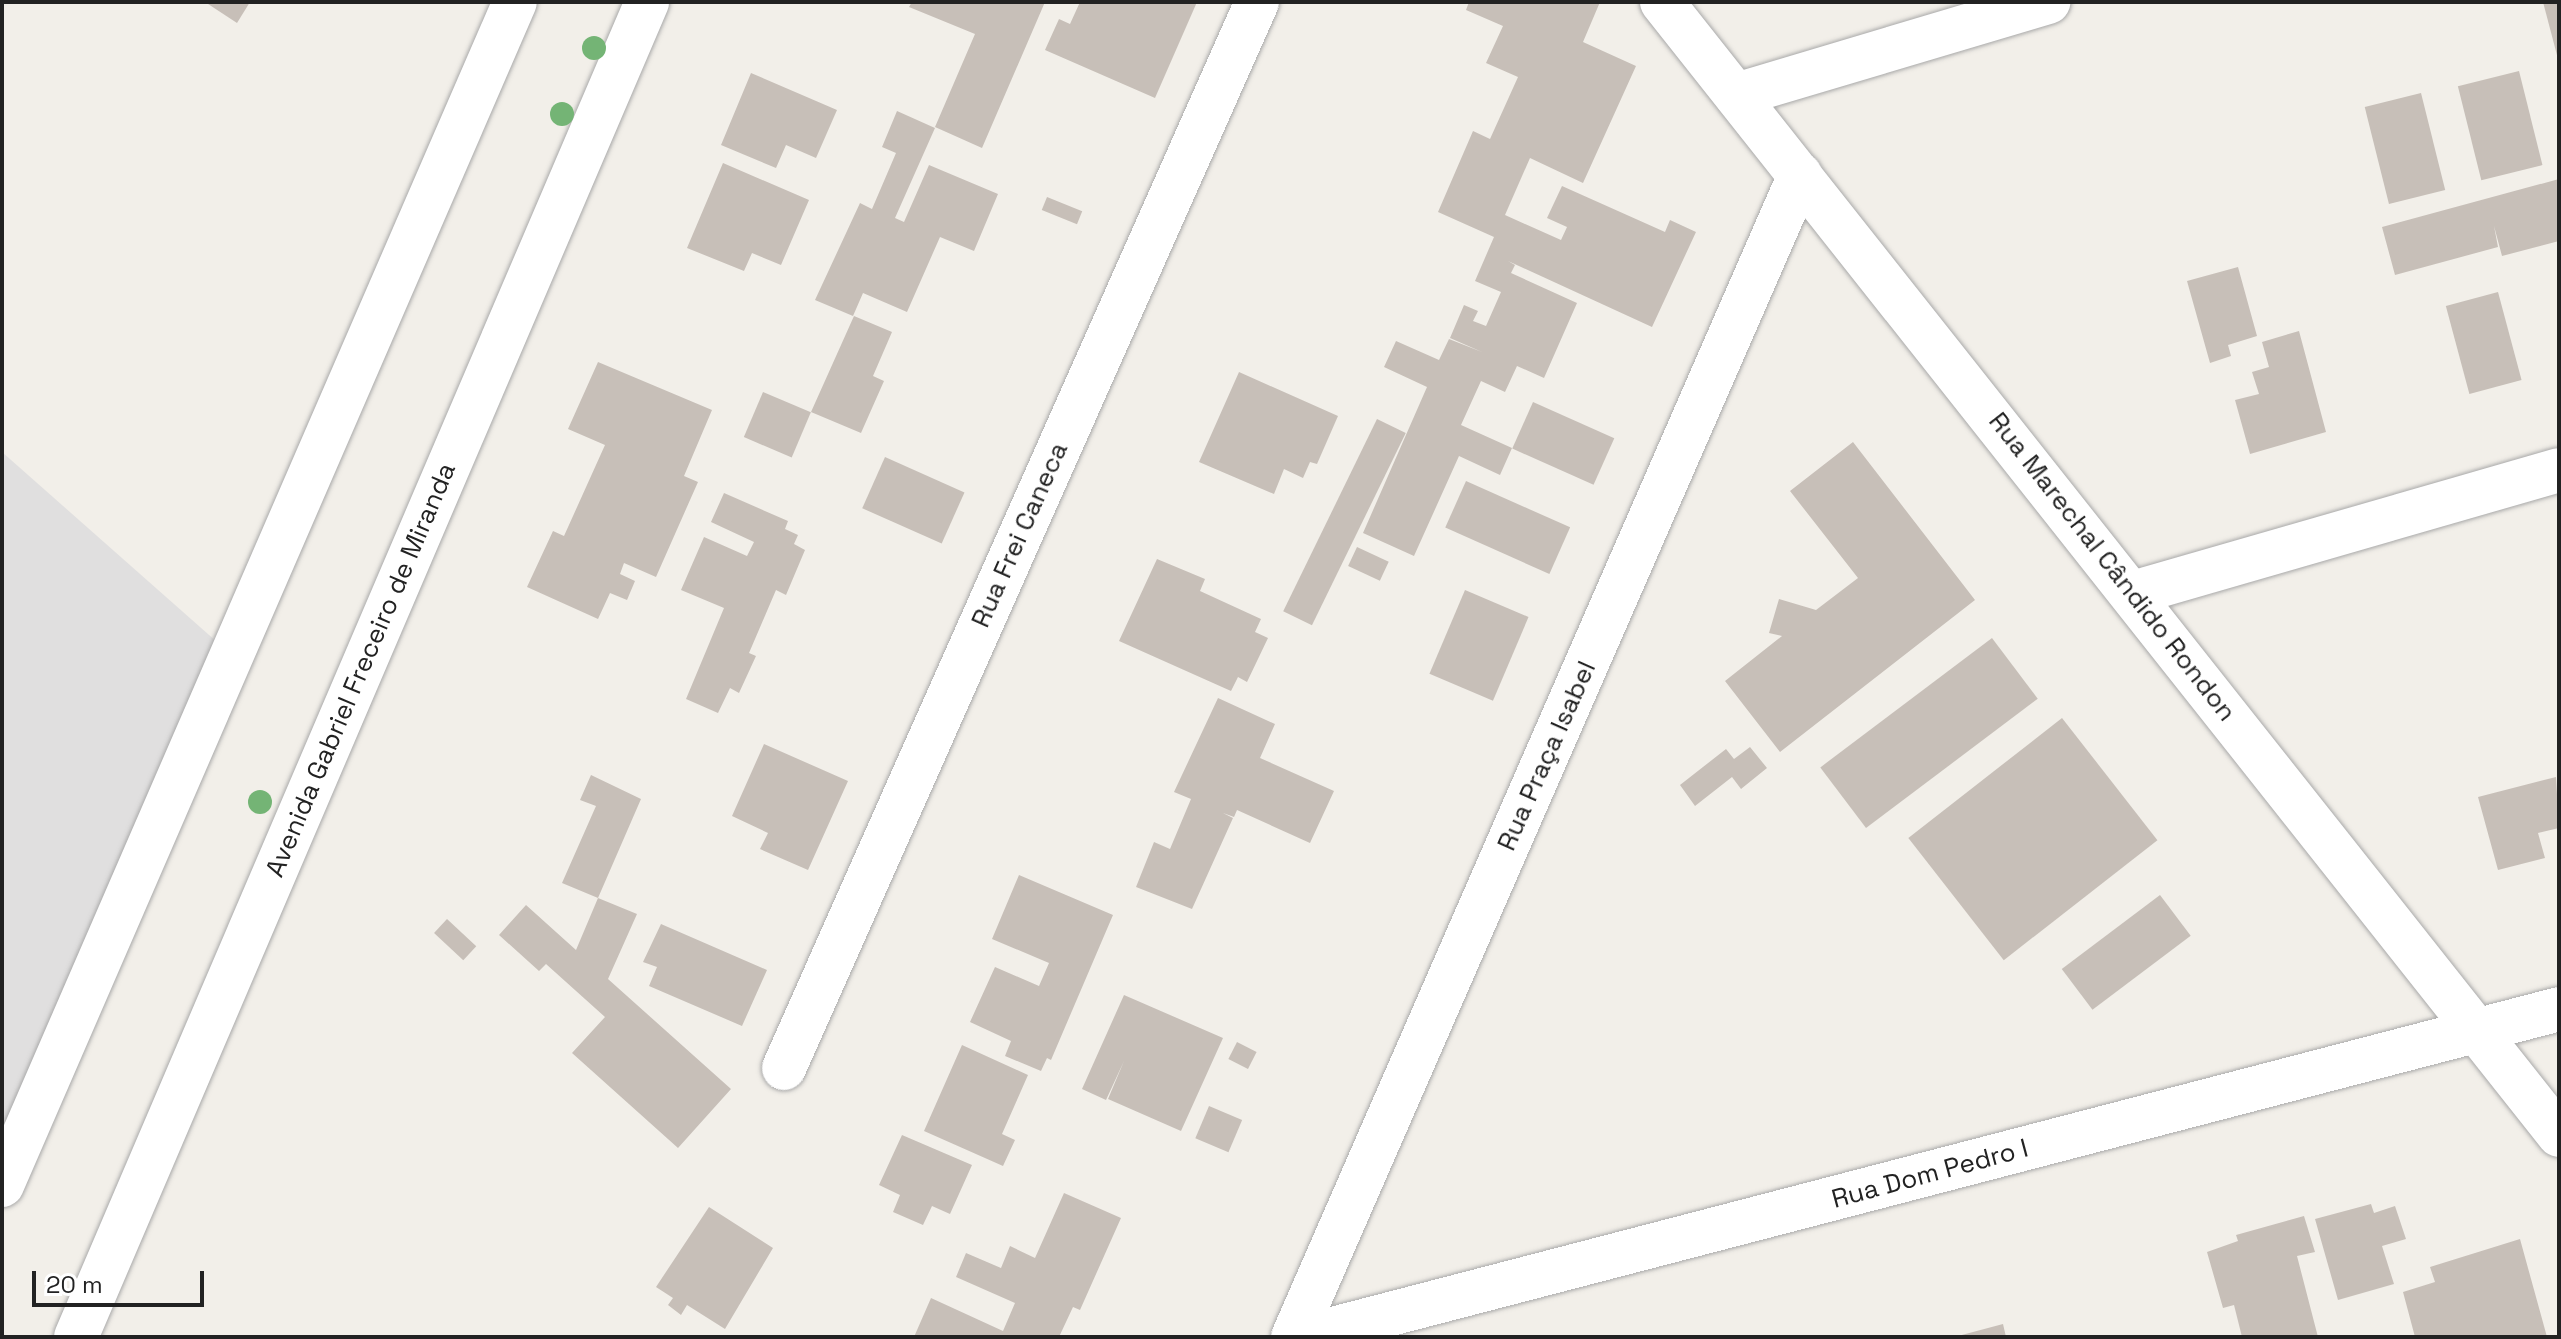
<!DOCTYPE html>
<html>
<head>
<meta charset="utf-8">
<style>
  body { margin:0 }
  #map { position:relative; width:2561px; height:1339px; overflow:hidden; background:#f2efe9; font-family:"Space Grotesk",sans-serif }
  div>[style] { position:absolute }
  .residential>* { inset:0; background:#e0dfdf }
  .building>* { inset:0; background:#c7bfb8; transform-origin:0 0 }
  .roads { filter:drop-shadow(0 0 2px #a9a9a9) drop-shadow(0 0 2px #a9a9a9) }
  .minor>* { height:44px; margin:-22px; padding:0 22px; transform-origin:22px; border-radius:22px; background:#fff }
  .trees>* { width:24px; height:24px; margin:-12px; border-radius:50%; background:#74b475 }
  span { translate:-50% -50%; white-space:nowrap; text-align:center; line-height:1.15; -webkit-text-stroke:6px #fff; paint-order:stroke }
  .street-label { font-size:26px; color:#222 }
  .frame { position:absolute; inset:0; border:4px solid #222; pointer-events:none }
  .scale { position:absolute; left:32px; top:1271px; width:172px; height:36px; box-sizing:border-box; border:4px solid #222; border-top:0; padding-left:10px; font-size:24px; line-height:28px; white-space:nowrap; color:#222; -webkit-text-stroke:6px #fff; paint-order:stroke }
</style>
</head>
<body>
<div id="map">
  <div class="residential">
    <i style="clip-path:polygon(2px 452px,217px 642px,2px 1135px)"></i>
  </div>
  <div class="building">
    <i style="clip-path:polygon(205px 2px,250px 2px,237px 23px)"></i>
    <i style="clip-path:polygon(912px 2px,1045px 2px,982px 148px,935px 127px,975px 34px,909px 7px)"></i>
    <i style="clip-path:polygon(1080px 2px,1197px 2px,1155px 98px,1045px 50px,1059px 19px,1070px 24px)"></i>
    <i style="clip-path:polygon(1469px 2px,1600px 2px,1583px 42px,1636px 66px,1583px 183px,1530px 158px,1505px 215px,1561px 240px,1567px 227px,1547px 218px,1562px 186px,1665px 232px,1670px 220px,1696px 232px,1652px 327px,1508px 261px,1515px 265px,1511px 273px,1577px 303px,1544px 378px,1517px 366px,1505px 392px,1481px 381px,1461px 425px,1512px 448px,1500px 475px,1459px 456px,1414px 556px,1363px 533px,1427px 387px,1384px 367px,1396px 341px,1439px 360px,1449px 339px,1482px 352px,1450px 338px,1464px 305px,1478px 311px,1473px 321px,1486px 326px,1501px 292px,1475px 281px,1494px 237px,1438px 212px,1473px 131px,1490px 139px,1518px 77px,1486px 63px,1503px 26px,1466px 10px)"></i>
    <i style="clip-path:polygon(2543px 2px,2559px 2px,2559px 58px,2558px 59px)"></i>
    <i style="left:2519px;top:71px;width:97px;height:63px;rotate:76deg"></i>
    <i style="clip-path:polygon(751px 73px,837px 110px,816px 158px,786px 145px,776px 168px,721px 145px)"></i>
    <i style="left:2421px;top:93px;width:100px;height:58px;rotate:76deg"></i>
    <i style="clip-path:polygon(897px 111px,935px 128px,895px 218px,904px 222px,929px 165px,998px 194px,974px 251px,940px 237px,907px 312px,863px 293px,853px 316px,815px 300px,860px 203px,872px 209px,896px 153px,882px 147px)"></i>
    <i style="clip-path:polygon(723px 163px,809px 200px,781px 265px,752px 253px,744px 271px,687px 248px)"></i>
    <i style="clip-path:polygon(2559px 179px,2559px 241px,2502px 256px,2494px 226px,2498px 247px,2395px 275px,2382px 227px)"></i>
    <i style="left:1047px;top:197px;width:38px;height:14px;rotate:22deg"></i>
    <i style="clip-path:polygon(2238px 267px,2257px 336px,2228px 345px,2231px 356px,2210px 363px,2187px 281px)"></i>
    <i style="left:2498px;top:292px;width:91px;height:54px;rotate:75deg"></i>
    <i style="clip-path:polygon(854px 316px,892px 332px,873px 376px,884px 381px,861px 433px,811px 412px)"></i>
    <i style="clip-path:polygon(2299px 331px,2326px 432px,2250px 454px,2235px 400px,2259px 394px,2252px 372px,2269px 367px,2262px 342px)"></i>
    <i style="clip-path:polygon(598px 362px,712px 410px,684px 476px,698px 482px,656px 577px,624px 563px,620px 574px,635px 581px,627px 600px,610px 593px,598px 619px,527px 587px,553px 531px,564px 536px,605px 445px,568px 429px)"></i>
    <i style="clip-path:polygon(1239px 372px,1338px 416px,1317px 464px,1310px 462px,1303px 478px,1284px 469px,1274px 494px,1199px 462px)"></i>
    <i style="left:763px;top:392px;width:52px;height:49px;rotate:23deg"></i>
    <i style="left:1533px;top:402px;width:89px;height:51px;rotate:24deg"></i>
    <i style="left:1377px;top:419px;width:32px;height:214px;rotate:26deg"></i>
    <i style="clip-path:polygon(1853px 442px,1975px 600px,1780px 752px,1725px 681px,1782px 636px,1769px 633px,1779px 599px,1816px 610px,1858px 578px,1790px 491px)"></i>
    <i style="left:885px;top:457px;width:87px;height:56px;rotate:24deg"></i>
    <i style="left:1466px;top:481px;width:114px;height:51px;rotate:24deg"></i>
    <i style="clip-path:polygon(724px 493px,788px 521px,785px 529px,798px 535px,794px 544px,805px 550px,786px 595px,776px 590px,749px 653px,756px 656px,739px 693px,730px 688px,718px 713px,686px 699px,724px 608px,681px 590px,704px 537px,747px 556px,754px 542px,711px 522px)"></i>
    <i style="left:1357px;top:547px;width:35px;height:21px;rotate:25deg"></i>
    <i style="clip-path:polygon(1157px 559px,1205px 579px,1200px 591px,1261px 619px,1255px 632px,1268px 638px,1247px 682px,1238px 677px,1231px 691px,1119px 641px)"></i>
    <i style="left:1465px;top:590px;width:69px;height:91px;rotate:23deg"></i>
    <i style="left:1992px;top:638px;width:76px;height:215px;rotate:53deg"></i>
    <i style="clip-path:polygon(1218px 698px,1275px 724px,1260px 758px,1334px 791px,1310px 843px,1237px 810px,1234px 817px,1223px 813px,1233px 818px,1192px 909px,1136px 887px,1154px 842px,1170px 849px,1191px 799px,1174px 792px)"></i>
    <i style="left:2062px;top:718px;width:155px;height:195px;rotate:52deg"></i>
    <i style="clip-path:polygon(764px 744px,848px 781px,808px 870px,760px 849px,768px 833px,732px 816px)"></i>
    <i style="clip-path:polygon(1750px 747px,1767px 768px,1741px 789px,1732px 777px,1695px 806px,1680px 785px,1726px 749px,1734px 759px)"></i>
    <i style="clip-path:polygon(591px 775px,641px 799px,598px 898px,562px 883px,596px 806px,580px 800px)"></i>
    <i style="clip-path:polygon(2556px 777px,2559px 828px,2538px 833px,2545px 858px,2498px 870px,2478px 797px)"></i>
    <i style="clip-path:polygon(1019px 875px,1113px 915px,1051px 1060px,1047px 1058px,1041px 1071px,1005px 1056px,1011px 1041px,970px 1022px,995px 967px,1039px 986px,1049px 963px,992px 939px)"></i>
    <i style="left:2160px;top:895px;width:51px;height:123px;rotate:53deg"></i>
    <i style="clip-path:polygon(598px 898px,637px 914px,608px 979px,731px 1089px,678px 1148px,572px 1053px,605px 1017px,546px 964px,539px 971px,499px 935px,526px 905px,576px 950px)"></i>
    <i style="left:447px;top:919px;width:40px;height:19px;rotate:43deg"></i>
    <i style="clip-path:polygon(661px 924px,767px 970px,742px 1026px,649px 986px,657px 967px,643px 962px)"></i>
    <i style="clip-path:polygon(1124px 995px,1223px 1038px,1181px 1131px,1108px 1099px,1124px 1061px,1106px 1100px,1082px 1089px)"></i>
    <i style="left:1237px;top:1042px;width:22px;height:19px;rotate:27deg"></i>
    <i style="clip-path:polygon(962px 1045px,1028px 1075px,1002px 1134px,1015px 1140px,1003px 1166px,924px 1131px)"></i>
    <i style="left:1209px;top:1106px;width:36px;height:35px;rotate:23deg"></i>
    <i style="clip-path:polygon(902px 1135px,972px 1165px,950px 1214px,932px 1206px,923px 1225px,893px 1212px,900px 1195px,879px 1185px)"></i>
    <i style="clip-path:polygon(1064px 1193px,1121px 1218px,1080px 1310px,1073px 1307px,1059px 1337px,914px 1337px,931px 1298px,1003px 1331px,1015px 1303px,956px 1277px,966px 1253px,1001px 1268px,1010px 1246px,1035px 1258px)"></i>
    <i style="clip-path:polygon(2371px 1204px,2374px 1213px,2395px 1206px,2406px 1239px,2382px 1246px,2394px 1284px,2338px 1300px,2315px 1219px)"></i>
    <i style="clip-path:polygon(709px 1207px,773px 1248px,725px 1329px,687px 1305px,681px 1315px,668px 1305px,673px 1298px,656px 1287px)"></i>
    <i style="clip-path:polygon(2304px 1216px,2315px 1252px,2297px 1256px,2318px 1337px,2242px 1337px,2234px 1305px,2223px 1308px,2207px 1252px,2238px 1241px,2236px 1235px)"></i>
    <i style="clip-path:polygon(2520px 1239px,2547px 1337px,2415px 1337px,2403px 1292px,2435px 1282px,2430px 1267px)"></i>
    <i style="clip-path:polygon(2003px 1324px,2006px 1337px,1958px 1337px,1958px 1336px)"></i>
  </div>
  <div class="roads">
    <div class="minor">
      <i style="left:1662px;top:2px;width:1445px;rotate:51.63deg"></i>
      <i style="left:1736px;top:95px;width:326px;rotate:-16.6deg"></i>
      <i style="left:2133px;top:593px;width:443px;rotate:-16.1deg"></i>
      <i style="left:784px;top:1068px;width:1166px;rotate:-66.07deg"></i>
      <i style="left:2px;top:1185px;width:1289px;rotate:-66.56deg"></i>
      <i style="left:76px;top:1337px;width:1452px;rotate:-66.84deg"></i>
      <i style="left:1293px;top:1337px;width:1268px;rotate:-66.43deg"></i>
      <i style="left:1302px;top:1337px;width:1299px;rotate:-14.62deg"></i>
    </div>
  </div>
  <div class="trees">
    <i style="left:594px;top:48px"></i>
    <i style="left:562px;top:114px"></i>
    <i style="left:260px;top:802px"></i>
  </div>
  <div class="street-label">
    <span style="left:1020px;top:535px;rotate:-66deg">Rua Frei Caneca</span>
    <span style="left:2112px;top:567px;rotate:52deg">Rua Marechal Cândido Rondon</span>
    <span style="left:361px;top:670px;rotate:-67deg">Avenida Gabriel Freceiro de Miranda</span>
    <span style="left:1547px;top:756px;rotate:-66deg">Rua Praça Isabel</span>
    <span style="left:1930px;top:1174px;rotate:-15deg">Rua Dom Pedro I</span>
  </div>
  <div class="frame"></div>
  <div class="scale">20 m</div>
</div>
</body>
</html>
